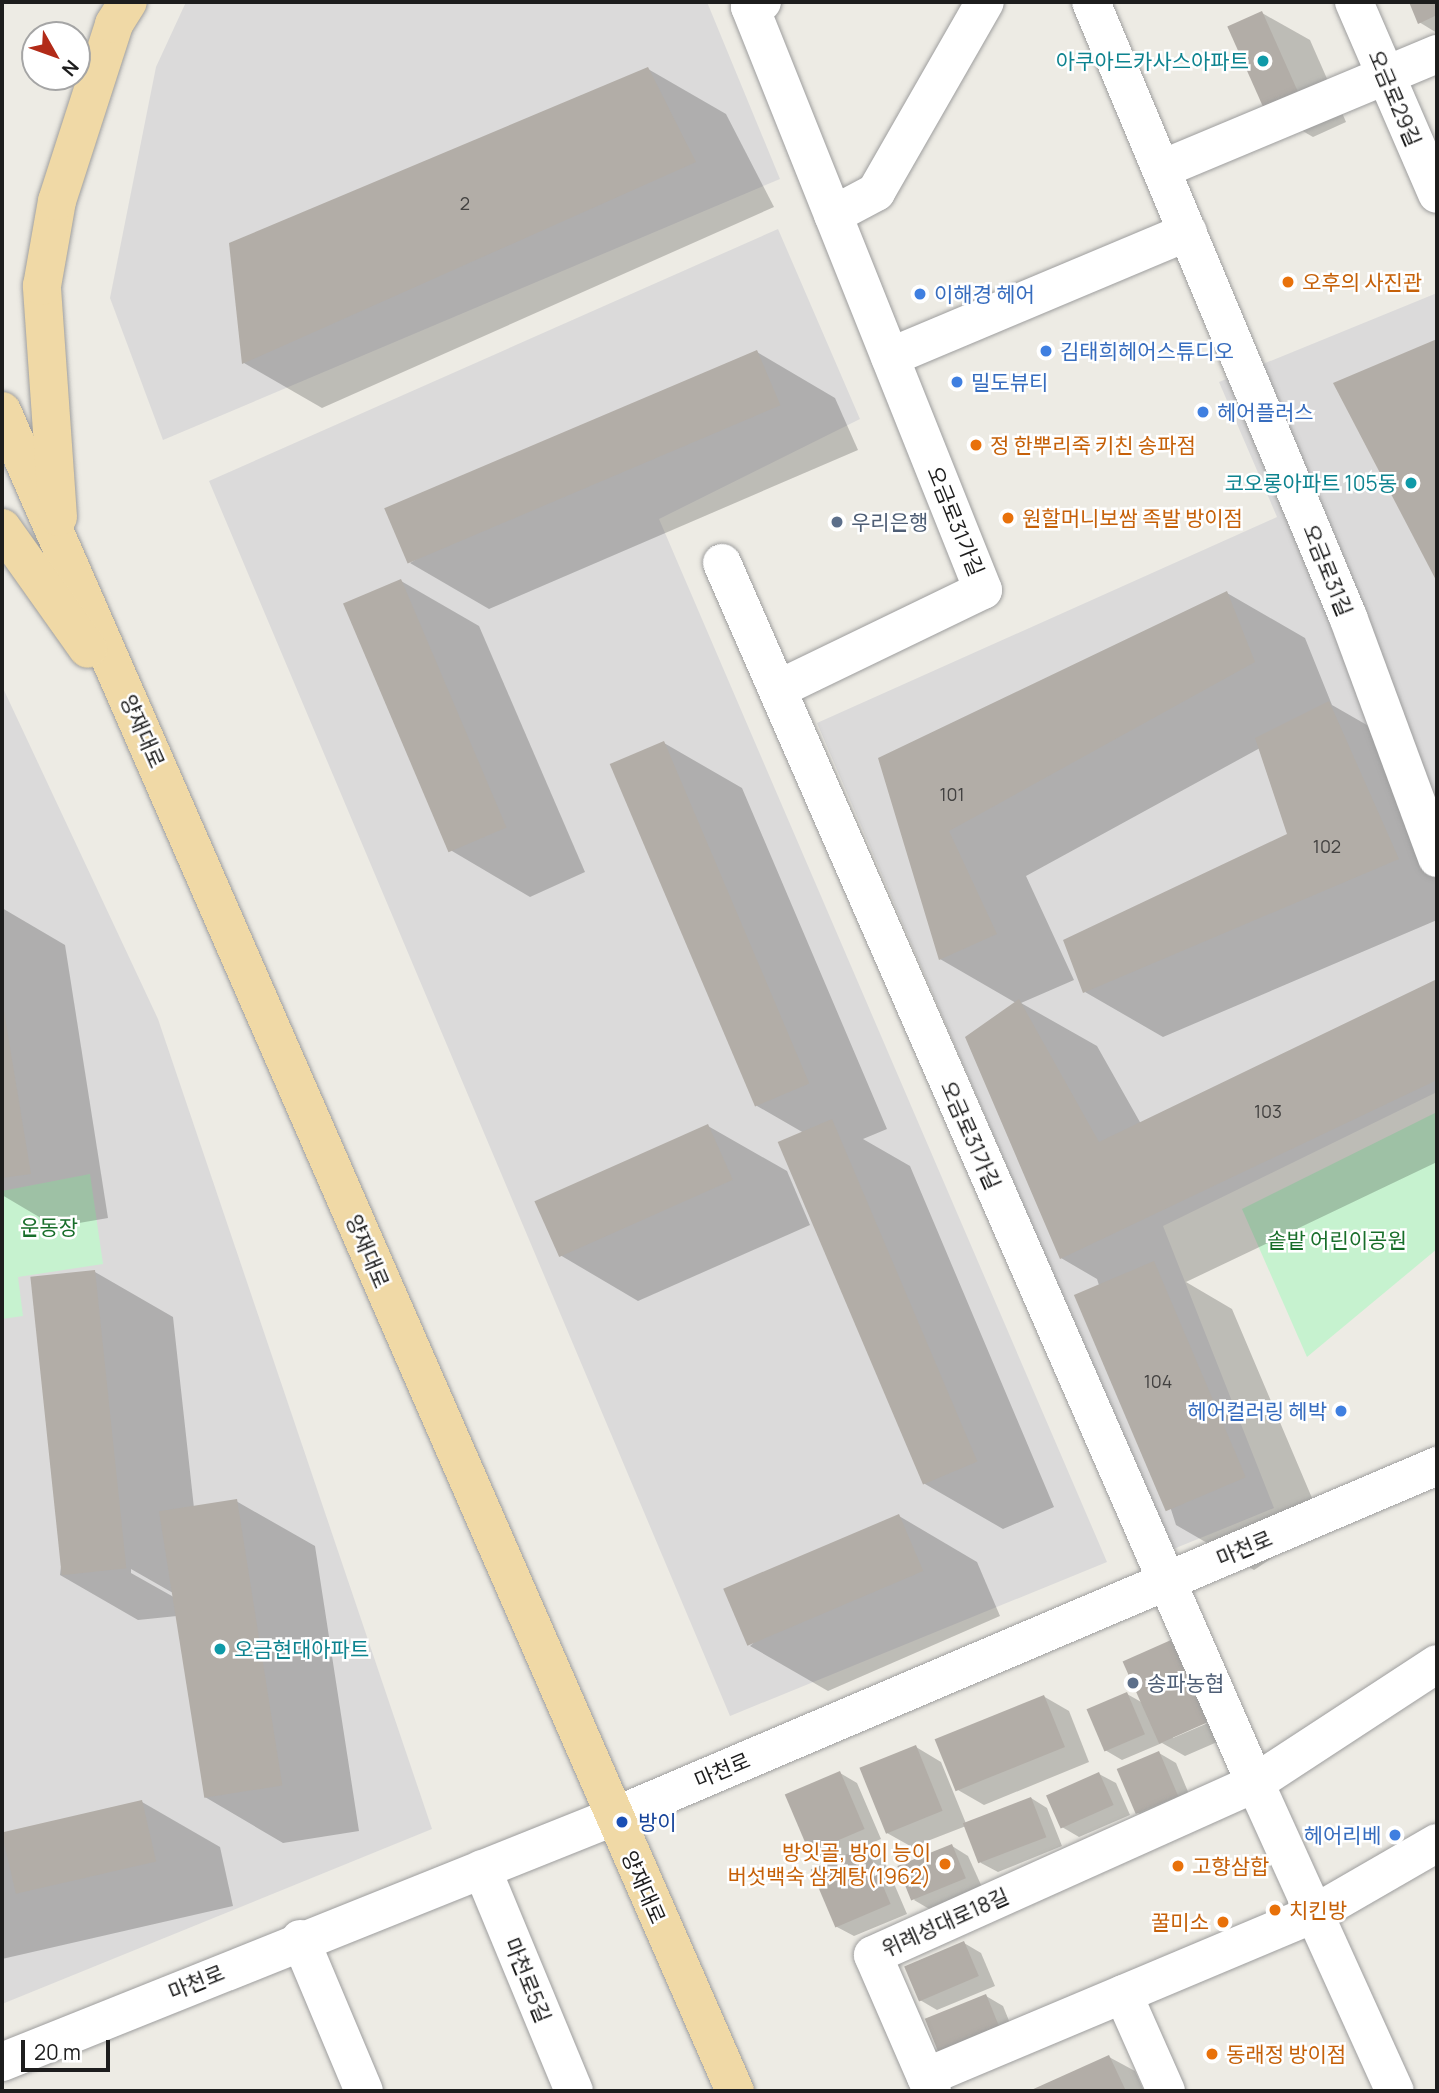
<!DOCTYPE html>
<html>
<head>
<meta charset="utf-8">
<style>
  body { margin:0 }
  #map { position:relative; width:1439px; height:2093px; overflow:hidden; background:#edebe4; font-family:Manrope,"Noto Sans KR",sans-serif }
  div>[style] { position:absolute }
  .residential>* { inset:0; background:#dbdada }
  .park>* { inset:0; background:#c6f2cf }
  .shadow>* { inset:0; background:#0003 }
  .building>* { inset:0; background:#b2ada7; transform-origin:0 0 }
  .roads { filter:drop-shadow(0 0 2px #9e9e9e) drop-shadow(0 0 2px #9e9e9e) }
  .minor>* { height:38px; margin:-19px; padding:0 19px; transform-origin:19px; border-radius:19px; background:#fff }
  .major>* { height:38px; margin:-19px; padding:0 19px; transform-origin:19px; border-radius:19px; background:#f0d9a6 }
  .dots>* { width:19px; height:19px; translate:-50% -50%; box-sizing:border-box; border:4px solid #fff; border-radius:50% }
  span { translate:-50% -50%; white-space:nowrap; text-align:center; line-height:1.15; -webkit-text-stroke:5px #fff; paint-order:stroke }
  .number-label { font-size:18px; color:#424140 }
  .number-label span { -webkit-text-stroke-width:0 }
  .culture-label { font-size:21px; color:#0d838f }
  .right { translate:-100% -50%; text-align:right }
  .left { translate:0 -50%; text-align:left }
  .street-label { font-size:21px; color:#1d1d1d }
  .food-label { font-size:21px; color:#c56008 }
  .shop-label { font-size:21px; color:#366cbe }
  .service-label { font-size:21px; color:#4e5e75 }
  .park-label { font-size:21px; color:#186e2a }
  .transit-label { font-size:21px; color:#164399 }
  .frame { position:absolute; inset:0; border:4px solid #1d1d1d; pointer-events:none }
  .north { position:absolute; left:21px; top:21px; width:70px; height:70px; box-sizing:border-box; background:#fff; border:2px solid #a5a5a5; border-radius:50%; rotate:130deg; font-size:19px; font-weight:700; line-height:28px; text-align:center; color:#1d1d1d }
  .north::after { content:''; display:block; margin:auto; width:24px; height:32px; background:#b22b18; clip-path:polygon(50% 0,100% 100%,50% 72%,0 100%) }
  .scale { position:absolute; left:21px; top:2040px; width:89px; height:32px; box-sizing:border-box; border:4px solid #1d1d1d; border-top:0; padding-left:9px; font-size:21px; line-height:24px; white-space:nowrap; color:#1d1d1d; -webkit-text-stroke:5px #fff; paint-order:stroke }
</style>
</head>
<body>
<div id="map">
  <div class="residential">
    <i style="clip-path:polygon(186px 2px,707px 2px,780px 179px,163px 440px,110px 298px,156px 67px)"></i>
    <i style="clip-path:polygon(778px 229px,860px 419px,659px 519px,1107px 1562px,730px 1716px,209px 481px)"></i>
    <i style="clip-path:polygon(1437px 293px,1437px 1092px,1163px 1226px,1274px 1508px,1171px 1550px,817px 723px,1277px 517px,1219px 382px)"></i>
    <i style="clip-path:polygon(2px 686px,158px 1019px,432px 1829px,2px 2004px)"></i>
  </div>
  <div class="park">
    <i style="clip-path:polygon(1437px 1112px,1437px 1249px,1307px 1357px,1242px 1209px)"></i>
    <i style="clip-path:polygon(90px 1174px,103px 1264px,18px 1277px,23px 1316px,2px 1319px,2px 1191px)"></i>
  </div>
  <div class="shadow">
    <i style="clip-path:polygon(1411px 2px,1437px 2px,1437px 33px,1419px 22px)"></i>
    <i style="clip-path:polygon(1262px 13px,1310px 40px,1346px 122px,1313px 137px,1265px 109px)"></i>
    <i style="clip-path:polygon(648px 69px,726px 114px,774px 207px,322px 408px,244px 363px,231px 244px)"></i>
    <i style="clip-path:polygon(1437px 341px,1437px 578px,1336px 384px)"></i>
    <i style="clip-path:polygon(757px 352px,835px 398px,858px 450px,489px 609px,410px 563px)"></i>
    <i style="clip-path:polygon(401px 581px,479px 626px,585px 872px,530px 897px,452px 851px)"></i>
    <i style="clip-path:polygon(1227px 593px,1305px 638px,1332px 705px,1407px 748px,1437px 816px,1437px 920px,1163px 1037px,1085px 992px,1289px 835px,1260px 748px,1026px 876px,1074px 980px,1021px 1003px,1097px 1046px,1141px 1124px,1437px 981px,1437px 1162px,1186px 1282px,1232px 1309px,1323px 1524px,1254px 1570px,1176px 1525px,1097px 1279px,1061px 1258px,1016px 1003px,940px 959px,881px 759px)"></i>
    <i style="clip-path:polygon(664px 743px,742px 788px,887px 1129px,863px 1139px,910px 1166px,1054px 1507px,1003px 1529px,925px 1484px,804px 1133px,757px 1106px)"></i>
    <i style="clip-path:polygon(2px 908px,65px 945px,108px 1218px,56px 1227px,2px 1195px)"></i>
    <i style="clip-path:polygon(708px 1126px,787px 1171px,810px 1225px,638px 1301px,560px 1255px)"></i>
    <i style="clip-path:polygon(evenodd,95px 1272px,173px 1317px,194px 1508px,236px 1501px,315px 1546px,359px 1831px,283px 1843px,205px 1797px,177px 1616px,138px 1620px,60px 1575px,95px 1272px,131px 1569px,180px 1597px,179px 1600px,131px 1573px,131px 1569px)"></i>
    <i style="clip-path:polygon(899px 1516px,977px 1562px,1000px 1616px,828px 1691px,750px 1646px)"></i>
    <i style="clip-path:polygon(evenodd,1171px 1642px,1197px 1657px,1231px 1736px,1185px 1756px,1162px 1743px,1122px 1760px,1105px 1750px,1127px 1694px,1143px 1703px,1171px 1642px,1214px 1717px,1215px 1720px,1173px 1738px,1173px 1734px,1214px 1717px)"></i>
    <i style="clip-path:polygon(1043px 1696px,1069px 1711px,1089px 1762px,984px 1805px,958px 1790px)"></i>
    <i style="clip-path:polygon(916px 1747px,941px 1762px,967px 1826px,1031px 1798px,1047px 1808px,1062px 1846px,998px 1872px,981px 1863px,966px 1826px,912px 1847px,887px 1833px)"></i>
    <i style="clip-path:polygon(1159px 1753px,1176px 1763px,1194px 1806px,1154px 1823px,1138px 1813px)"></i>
    <i style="clip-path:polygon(840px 1773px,857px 1783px,881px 1839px,863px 1847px,883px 1858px,907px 1914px,854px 1936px,837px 1927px,831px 1863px,811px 1852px)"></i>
    <i style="clip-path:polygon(1099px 1774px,1116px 1783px,1130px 1815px,1079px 1837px,1062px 1827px)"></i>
    <i style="clip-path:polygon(142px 1802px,220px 1847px,233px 1906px,2px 1959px,2px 1835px)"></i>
    <i style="clip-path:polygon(952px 1846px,968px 1856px,982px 1887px,931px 1910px,914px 1900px)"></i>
    <i style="clip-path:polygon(964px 1943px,981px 1953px,995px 1986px,937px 2010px,920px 2000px)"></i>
    <i style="clip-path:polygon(986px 1996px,1003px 2006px,1016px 2038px,958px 2062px)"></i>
    <i style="clip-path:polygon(1109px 2057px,1135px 2071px,1144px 2091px,1034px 2091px)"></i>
  </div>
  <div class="building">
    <i style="clip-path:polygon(1409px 2px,1437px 2px,1437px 15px,1418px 24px)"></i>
    <i style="left:1262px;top:11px;width:92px;height:38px;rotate:66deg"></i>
    <i style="clip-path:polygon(648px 67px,696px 162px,242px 364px,229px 243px)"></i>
    <i style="clip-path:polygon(1437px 339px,1437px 582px,1333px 383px)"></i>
    <i style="left:757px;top:350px;width:60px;height:405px;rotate:67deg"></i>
    <i style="left:401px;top:579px;width:270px;height:63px;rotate:67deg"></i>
    <i style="clip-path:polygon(1227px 591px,1255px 662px,949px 831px,997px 934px,939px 960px,878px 758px)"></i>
    <i style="clip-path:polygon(1329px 701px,1399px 859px,1083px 993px,1063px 940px,1287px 834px,1255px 738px)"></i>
    <i style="left:664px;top:741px;width:372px;height:59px;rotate:67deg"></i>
    <i style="clip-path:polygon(1437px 979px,1437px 1080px,1060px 1259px,965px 1037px,1019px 999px,1099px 1142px)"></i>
    <i style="clip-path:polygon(2px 999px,31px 1174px,2px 1178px)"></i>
    <i style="left:832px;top:1119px;width:372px;height:59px;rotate:67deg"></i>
    <i style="left:708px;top:1124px;width:61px;height:190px;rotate:66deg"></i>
    <i style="left:1154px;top:1261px;width:235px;height:87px;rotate:67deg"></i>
    <i style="left:95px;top:1270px;width:300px;height:65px;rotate:84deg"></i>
    <i style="left:237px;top:1499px;width:290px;height:79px;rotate:81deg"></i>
    <i style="left:899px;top:1514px;width:62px;height:191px;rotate:67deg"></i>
    <i style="left:1171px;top:1640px;width:90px;height:53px;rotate:66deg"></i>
    <i style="left:1127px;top:1692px;width:46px;height:44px;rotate:67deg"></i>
    <i style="left:1044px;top:1695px;width:56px;height:118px;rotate:68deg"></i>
    <i style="left:916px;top:1745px;width:71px;height:61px;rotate:68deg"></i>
    <i style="left:1159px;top:1751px;width:49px;height:46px;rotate:67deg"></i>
    <i style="left:840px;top:1771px;width:63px;height:60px;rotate:67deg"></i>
    <i style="left:1099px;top:1772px;width:36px;height:58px;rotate:66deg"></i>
    <i style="left:1031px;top:1797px;width:43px;height:73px;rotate:69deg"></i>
    <i style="left:142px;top:1800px;width:63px;height:144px;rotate:77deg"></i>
    <i style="left:952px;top:1844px;width:37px;height:59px;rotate:68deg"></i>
    <i style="left:866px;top:1846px;width:63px;height:60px;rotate:67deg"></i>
    <i style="left:964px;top:1941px;width:38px;height:65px;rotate:67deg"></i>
    <i style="left:986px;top:1994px;width:37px;height:66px;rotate:68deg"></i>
    <i style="clip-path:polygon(1109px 2055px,1126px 2091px,1029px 2091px)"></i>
  </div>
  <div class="roads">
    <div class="minor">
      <i style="left:762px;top:2px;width:13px;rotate:157deg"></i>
      <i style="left:750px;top:7px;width:628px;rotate:68.22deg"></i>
      <i style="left:983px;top:590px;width:228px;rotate:154.2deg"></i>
      <i style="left:1091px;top:2px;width:667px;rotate:67.32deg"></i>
      <i style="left:1348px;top:617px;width:257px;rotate:69.7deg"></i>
      <i style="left:1354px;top:2px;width:209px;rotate:66.6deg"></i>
      <i style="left:1162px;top:169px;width:298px;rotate:-22.7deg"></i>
      <i style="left:833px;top:215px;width:49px;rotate:-28.1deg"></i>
      <i style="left:876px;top:192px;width:219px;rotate:-60.2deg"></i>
      <i style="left:890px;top:357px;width:323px;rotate:-22.8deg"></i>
      <i style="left:722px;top:563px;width:1331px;rotate:66.4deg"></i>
      <i style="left:1255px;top:1783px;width:338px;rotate:65.6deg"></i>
      <i style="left:482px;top:1869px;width:240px;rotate:67.5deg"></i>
      <i style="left:300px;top:1939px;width:165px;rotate:67.2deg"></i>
      <i style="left:1123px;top:1994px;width:106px;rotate:66.1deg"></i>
      <i style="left:2px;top:2062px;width:658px;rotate:-21.85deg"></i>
      <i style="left:613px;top:1817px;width:896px;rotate:-23.07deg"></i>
      <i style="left:926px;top:2077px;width:421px;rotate:-22.8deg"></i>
      <i style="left:1314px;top:1914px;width:142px;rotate:-30deg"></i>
      <i style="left:932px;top:2091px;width:148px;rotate:-113.5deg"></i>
      <i style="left:873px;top:1955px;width:419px;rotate:-24.2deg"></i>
      <i style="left:1255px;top:1783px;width:217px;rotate:-33.2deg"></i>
    </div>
    <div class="major">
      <i style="left:2px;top:411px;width:1833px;rotate:66.43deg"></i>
      <i style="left:58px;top:517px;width:232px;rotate:-94deg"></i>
      <i style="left:42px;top:286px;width:86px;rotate:-80deg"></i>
      <i style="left:57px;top:201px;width:186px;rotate:-72.1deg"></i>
      <i style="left:114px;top:24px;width:26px;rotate:-58deg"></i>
      <i style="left:2px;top:528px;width:148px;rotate:54.6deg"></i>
    </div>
  </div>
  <div class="dots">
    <i style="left:1263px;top:61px;background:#0f9aa8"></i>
    <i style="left:1288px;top:282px;background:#e8710a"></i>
    <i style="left:920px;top:294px;background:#3f7fe0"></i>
    <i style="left:1046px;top:351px;background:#3f7fe0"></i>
    <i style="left:957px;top:382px;background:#3f7fe0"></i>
    <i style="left:1203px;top:412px;background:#3f7fe0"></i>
    <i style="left:976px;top:445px;background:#e8710a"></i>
    <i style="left:1411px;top:483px;background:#0f9aa8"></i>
    <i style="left:1008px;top:518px;background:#e8710a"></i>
    <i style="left:837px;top:522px;background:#5c6f8a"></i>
    <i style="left:1341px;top:1411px;background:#3f7fe0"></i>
    <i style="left:220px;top:1649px;background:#0f9aa8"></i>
    <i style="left:1133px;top:1683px;background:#5c6f8a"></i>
    <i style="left:622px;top:1822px;background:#1a4fb4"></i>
    <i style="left:1395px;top:1835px;background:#3f7fe0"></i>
    <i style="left:945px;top:1864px;background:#e8710a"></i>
    <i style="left:1178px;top:1866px;background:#e8710a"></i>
    <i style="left:1275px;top:1910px;background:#e8710a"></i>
    <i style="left:1223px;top:1922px;background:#e8710a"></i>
    <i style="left:1212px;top:2054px;background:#e8710a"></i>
  </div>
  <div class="number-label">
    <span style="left:465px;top:203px">2</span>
    <span style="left:952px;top:794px">101</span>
    <span style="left:1327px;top:846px">102</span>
    <span style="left:1268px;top:1111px">103</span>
    <span style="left:1158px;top:1381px">104</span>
  </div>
  <div class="culture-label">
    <span class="right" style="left:1249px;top:61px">아쿠아드카사스아파트</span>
    <span class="right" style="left:1397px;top:483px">코오롱아파트 105동</span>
    <span class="left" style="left:234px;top:1649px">오금현대아파트</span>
  </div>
  <div class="street-label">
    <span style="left:1395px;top:98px;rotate:67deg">오금로29길</span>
    <span style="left:956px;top:521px;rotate:68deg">오금로31가길</span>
    <span style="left:1328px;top:570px;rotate:68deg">오금로31길</span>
    <span style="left:143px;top:731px;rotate:66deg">양재대로</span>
    <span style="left:971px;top:1135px;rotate:66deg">오금로31가길</span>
    <span style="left:368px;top:1251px;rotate:67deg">양재대로</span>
    <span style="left:1244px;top:1548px;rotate:-23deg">마천로</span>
    <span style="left:722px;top:1770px;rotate:-23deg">마천로</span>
    <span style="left:644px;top:1887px;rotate:66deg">양재대로</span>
    <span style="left:945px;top:1922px;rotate:-24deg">위례성대로18길</span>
    <span style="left:528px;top:1980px;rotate:68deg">마천로5길</span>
    <span style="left:196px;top:1982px;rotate:-22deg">마천로</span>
  </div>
  <div class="food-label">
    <span class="left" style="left:1302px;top:282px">오후의 사진관</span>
    <span class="left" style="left:990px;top:445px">정 한뿌리죽 키친 송파점</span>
    <span class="left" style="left:1022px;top:518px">원할머니보쌈 족발 방이점</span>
    <span class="right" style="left:931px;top:1864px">방잇골, 방이 능이<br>버섯백숙 삼계탕(1962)</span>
    <span class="left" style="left:1192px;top:1866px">고향삼합</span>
    <span class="left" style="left:1289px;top:1910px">치킨방</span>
    <span class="right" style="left:1209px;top:1922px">꿀미소</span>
    <span class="left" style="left:1226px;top:2054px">동래정 방이점</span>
  </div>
  <div class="shop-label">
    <span class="left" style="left:934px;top:294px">이해경 헤어</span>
    <span class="left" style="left:1060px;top:351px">김태희헤어스튜디오</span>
    <span class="left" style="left:971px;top:382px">밀도뷰티</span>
    <span class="left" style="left:1217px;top:412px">헤어플러스</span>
    <span class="right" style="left:1327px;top:1411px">헤어컬러링 헤박</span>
    <span class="right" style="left:1381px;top:1835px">헤어리베</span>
  </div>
  <div class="service-label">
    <span class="left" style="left:851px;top:522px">우리은행</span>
    <span class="left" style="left:1147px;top:1683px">송파농협</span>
  </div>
  <div class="park-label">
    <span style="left:49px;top:1227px">운동장</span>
    <span style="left:1337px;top:1240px">솥밭 어린이공원</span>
  </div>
  <div class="transit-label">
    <span class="left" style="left:638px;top:1822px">방이</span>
  </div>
  <div class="frame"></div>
  <div class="north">N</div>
  <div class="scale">20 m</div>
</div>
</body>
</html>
